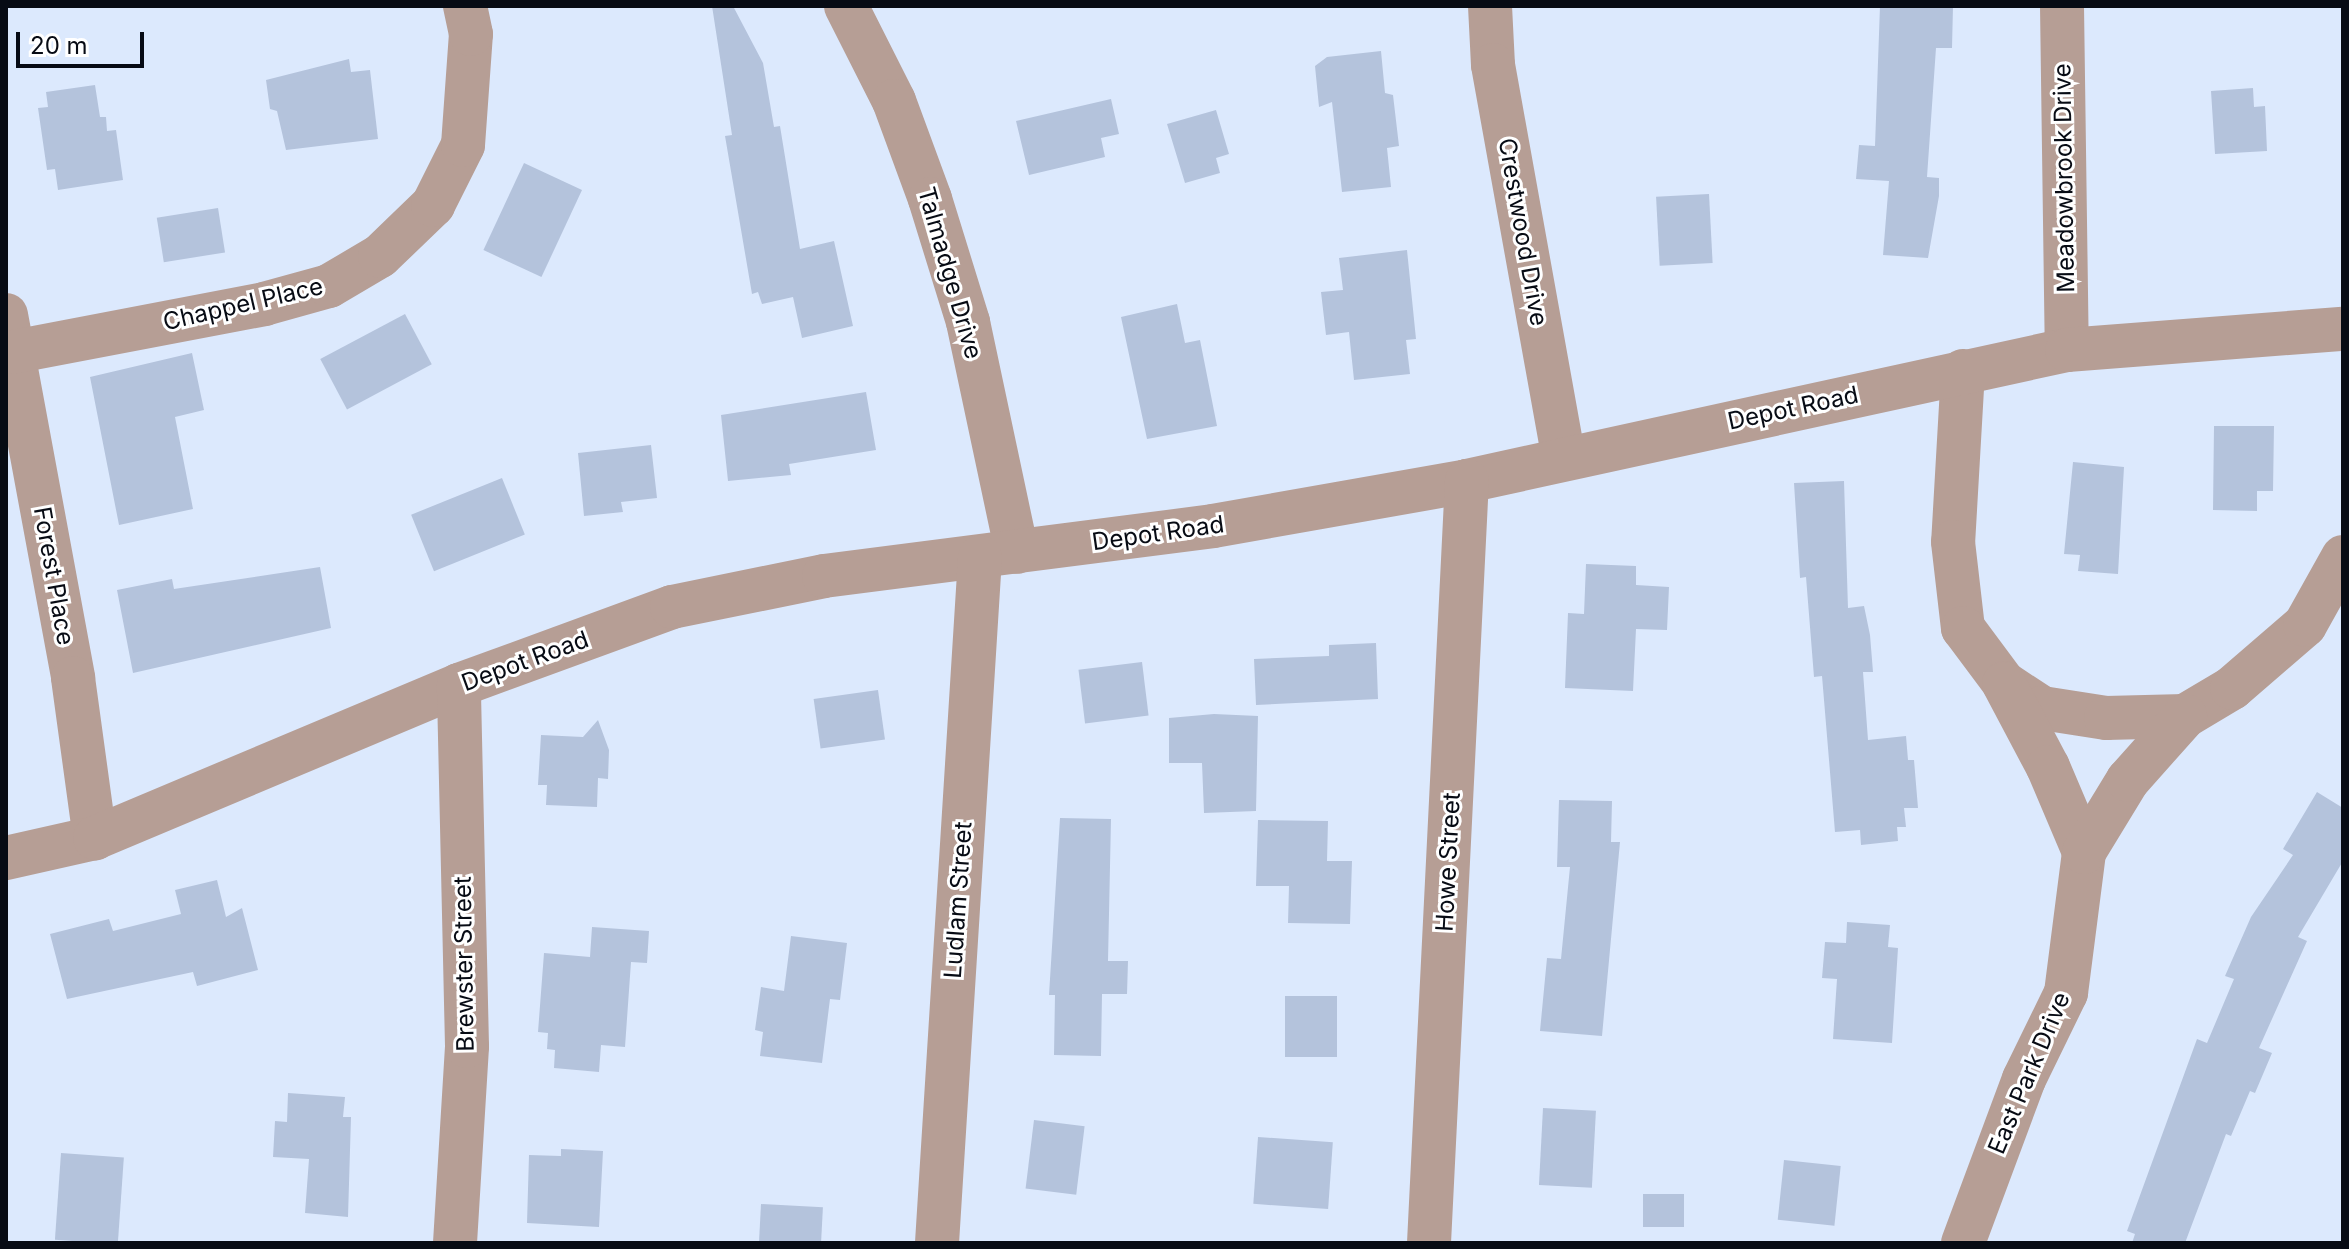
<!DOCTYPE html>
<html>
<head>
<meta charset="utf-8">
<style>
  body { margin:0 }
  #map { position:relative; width:2349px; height:1249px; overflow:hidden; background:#dce9fd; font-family:Inter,sans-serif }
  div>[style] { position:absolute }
  .building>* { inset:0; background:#b4c3dc; transform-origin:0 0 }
  .minor>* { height:44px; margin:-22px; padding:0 22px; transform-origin:22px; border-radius:22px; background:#b69e95 }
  span { translate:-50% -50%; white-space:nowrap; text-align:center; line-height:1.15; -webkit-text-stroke:6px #fff; paint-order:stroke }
  .street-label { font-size:24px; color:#070b14 }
  .frame { position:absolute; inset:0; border:8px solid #070b14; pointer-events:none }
  .scale { position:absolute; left:16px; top:32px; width:128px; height:36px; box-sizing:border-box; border:4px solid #070b14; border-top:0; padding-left:10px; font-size:24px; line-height:28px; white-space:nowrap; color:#070b14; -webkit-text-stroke:6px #fff; paint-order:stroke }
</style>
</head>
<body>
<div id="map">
  <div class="building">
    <i style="clip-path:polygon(712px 6px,733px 6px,763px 63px,774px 127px,780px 126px,800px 249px,834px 241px,853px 326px,802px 338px,793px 297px,762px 304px,758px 292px,752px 294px,725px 136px,732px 135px)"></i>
    <i style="clip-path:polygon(1880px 6px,1953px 6px,1952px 48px,1936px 48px,1927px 177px,1939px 178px,1939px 196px,1928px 258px,1883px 255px,1889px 181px,1856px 179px,1859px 145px,1875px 146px)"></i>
    <i style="clip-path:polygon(1381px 51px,1385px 93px,1393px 95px,1399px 146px,1387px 148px,1391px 187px,1342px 192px,1332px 102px,1319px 107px,1315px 66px,1327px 57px)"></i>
    <i style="clip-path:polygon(349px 59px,351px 72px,370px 70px,378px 139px,286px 150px,277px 111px,270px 109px,266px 80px)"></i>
    <i style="clip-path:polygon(95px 85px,100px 117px,106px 117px,107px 131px,116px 130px,123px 180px,58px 190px,55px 169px,47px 170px,38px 108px,48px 107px,46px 92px)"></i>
    <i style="clip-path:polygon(2253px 88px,2254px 107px,2265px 106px,2267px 151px,2215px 154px,2211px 91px)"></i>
    <i style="clip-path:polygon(1111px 99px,1119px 134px,1101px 138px,1105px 157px,1029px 175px,1016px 121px)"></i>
    <i style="clip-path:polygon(1216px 110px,1229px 154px,1216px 158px,1220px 173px,1185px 183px,1167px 124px)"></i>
    <i style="left:524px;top:163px;width:64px;height:96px;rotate:25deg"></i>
    <i style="left:1709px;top:194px;width:69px;height:53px;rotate:87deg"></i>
    <i style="left:218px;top:208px;width:45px;height:62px;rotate:81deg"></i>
    <i style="clip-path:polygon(1407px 250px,1416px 339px,1406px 340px,1410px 374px,1354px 380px,1349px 332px,1326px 335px,1321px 292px,1343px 290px,1339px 258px)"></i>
    <i style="clip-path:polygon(1177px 304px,1185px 343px,1200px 340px,1217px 426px,1147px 439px,1121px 317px)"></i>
    <i style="left:405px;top:314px;width:57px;height:96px;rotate:62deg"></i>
    <i style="clip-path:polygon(192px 353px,204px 410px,175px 417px,193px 509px,119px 525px,90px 377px)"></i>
    <i style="clip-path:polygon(866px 392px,876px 450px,789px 464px,791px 475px,728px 481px,721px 415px)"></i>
    <i style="clip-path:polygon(2214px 426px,2274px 426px,2273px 491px,2257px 491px,2257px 511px,2213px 510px)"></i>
    <i style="clip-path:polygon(651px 445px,657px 498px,621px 502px,623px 512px,584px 516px,578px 453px)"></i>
    <i style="clip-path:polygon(2073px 462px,2124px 467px,2118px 574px,2078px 571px,2080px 555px,2064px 554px)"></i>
    <i style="left:502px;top:478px;width:61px;height:98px;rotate:68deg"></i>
    <i style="clip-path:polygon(1844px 481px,1848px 608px,1864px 606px,1870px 635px,1873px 672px,1863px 672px,1868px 740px,1906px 736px,1908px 760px,1914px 760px,1918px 808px,1904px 808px,1906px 827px,1897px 827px,1898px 841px,1861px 845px,1860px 830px,1835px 832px,1822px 676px,1814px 677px,1806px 577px,1800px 578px,1794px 483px)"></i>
    <i style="clip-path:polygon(1586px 564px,1636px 566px,1636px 585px,1669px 587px,1667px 630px,1636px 629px,1633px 691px,1565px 688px,1568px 613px,1584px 614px)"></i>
    <i style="clip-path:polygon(320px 567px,331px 628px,133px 673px,117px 590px,172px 579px,174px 589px)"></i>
    <i style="clip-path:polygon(1376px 643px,1378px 699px,1256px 705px,1254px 659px,1329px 656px,1329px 645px)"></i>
    <i style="left:1142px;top:662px;width:54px;height:64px;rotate:83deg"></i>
    <i style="left:878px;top:690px;width:50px;height:65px;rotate:82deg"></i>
    <i style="clip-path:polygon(1214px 714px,1258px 716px,1256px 811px,1204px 813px,1202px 763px,1169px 763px,1169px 718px)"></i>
    <i style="clip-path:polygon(598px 720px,609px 750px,608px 779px,598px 778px,597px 807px,546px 805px,547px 785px,538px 785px,541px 735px,583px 737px)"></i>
    <i style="clip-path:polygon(2317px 792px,2343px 808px,2343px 861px,2298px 937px,2307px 941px,2259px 1048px,2272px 1053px,2255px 1093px,2250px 1091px,2231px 1136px,2226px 1134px,2185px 1243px,2132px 1243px,2135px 1234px,2127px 1231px,2197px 1039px,2207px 1043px,2234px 979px,2225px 976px,2251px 917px,2293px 855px,2283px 849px)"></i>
    <i style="clip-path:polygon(1559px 800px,1612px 801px,1611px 842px,1620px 842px,1602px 1036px,1540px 1031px,1547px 958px,1561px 959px,1570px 867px,1557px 867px)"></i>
    <i style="clip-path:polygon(1060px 818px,1111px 819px,1108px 961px,1128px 961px,1127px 994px,1102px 994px,1101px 1056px,1054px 1055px,1055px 995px,1049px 995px)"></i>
    <i style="clip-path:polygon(1258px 820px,1328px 821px,1327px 861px,1352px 861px,1350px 924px,1288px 923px,1289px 886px,1256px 886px)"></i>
    <i style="clip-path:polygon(217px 880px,226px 917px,242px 908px,258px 970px,197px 986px,193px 972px,67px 999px,50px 934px,109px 919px,113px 931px,181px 914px,175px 890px)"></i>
    <i style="clip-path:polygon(1847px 922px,1890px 925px,1888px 947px,1898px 948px,1892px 1043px,1833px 1039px,1837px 979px,1822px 978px,1825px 942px,1846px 943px)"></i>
    <i style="clip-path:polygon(592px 927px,649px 931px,647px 963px,631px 962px,625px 1047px,601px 1045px,599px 1072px,554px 1068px,555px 1050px,547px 1049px,548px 1033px,538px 1032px,544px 953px,590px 957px)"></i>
    <i style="clip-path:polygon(791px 936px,847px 943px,840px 1000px,830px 999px,822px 1063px,760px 1056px,763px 1032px,755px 1030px,761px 987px,784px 991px)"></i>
    <i style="left:1285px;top:996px;width:52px;height:61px"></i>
    <i style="clip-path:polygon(288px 1093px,345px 1097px,343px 1117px,351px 1117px,348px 1217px,305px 1213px,309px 1159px,273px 1157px,275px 1121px,287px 1122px)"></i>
    <i style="left:1543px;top:1108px;width:53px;height:77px;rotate:3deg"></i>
    <i style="left:1034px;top:1120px;width:51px;height:69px;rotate:7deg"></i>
    <i style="left:1258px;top:1137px;width:75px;height:67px;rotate:4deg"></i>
    <i style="clip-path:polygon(561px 1149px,603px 1151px,599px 1227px,527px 1223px,529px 1155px,561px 1156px)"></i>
    <i style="left:61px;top:1153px;width:63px;height:87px;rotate:4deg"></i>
    <i style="left:1784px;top:1160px;width:57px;height:60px;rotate:6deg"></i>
    <i style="left:1643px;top:1194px;width:41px;height:33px"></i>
    <i style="left:761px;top:1204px;width:62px;height:39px;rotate:3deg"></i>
  </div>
  <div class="minor">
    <i style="left:846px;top:6px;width:106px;rotate:63.2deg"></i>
    <i style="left:894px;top:101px;width:104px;rotate:69.8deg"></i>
    <i style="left:930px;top:199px;width:129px;rotate:72.8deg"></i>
    <i style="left:968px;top:322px;width:235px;rotate:78deg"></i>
    <i style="left:1490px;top:6px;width:59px;rotate:87.1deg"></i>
    <i style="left:1493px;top:65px;width:399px;rotate:79.8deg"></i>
    <i style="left:2062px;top:6px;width:344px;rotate:89.2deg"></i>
    <i style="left:6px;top:315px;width:369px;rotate:79.5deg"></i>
    <i style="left:73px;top:678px;width:162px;rotate:82.2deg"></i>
    <i style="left:13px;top:352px;width:256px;rotate:-10.8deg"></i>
    <i style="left:264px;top:304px;width:67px;rotate:-15.5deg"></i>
    <i style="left:329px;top:286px;width:59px;rotate:-30.5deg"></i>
    <i style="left:380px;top:256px;width:74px;rotate:-43.9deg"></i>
    <i style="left:433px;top:205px;width:67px;rotate:-63.4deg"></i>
    <i style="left:463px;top:145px;width:111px;rotate:-85.9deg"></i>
    <i style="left:471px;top:34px;width:29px;rotate:-102deg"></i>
    <i style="left:1963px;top:371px;width:171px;rotate:93.3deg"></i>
    <i style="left:1953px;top:542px;width:87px;rotate:83.4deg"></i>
    <i style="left:1963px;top:628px;width:69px;rotate:53.3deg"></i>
    <i style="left:2004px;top:683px;width:45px;rotate:33.3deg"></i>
    <i style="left:2042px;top:708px;width:65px;rotate:8.9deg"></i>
    <i style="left:2106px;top:718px;width:79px;rotate:-1.5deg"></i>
    <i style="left:2185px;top:716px;width:55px;rotate:-30.8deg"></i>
    <i style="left:2232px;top:688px;width:96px;rotate:-40.8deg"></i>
    <i style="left:2305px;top:625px;width:78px;rotate:-60.8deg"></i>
    <i style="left:2004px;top:684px;width:94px;rotate:62.1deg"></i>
    <i style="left:2048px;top:767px;width:92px;rotate:67deg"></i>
    <i style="left:6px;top:858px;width:91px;rotate:-12.7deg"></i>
    <i style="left:95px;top:838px;width:395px;rotate:-22.8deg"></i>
    <i style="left:459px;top:685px;width:227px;rotate:-20.1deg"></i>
    <i style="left:672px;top:607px;width:155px;rotate:-11.5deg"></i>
    <i style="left:824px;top:576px;width:392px;rotate:-7.3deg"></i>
    <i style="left:1213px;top:526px;width:258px;rotate:-10deg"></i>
    <i style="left:1467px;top:481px;width:614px;rotate:-12.32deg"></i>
    <i style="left:2067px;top:350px;width:277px;rotate:-4.4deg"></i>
    <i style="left:455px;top:1243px;width:197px;rotate:-86.5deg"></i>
    <i style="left:467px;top:1046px;width:361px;rotate:-91.3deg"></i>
    <i style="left:937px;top:1243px;width:687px;rotate:-86.41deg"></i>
    <i style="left:1429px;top:1243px;width:763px;rotate:-87.15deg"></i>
    <i style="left:1963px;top:1243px;width:175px;rotate:-69.6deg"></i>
    <i style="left:2024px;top:1079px;width:96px;rotate:-64deg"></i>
    <i style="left:2066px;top:993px;width:142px;rotate:-82.7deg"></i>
    <i style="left:2084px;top:852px;width:84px;rotate:-58.6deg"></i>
    <i style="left:2128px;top:780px;width:86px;rotate:-48.3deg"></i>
  </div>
  <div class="street-label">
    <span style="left:2064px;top:178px;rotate:-91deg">Meadowbrook Drive</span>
    <span style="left:1523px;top:232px;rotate:80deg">Crestwood Drive</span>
    <span style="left:950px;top:273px;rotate:74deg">Talmadge Drive</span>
    <span style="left:243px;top:304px;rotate:-13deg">Chappel Place</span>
    <span style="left:1793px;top:408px;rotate:-12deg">Depot Road</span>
    <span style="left:1158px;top:533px;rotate:-8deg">Depot Road</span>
    <span style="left:54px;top:576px;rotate:80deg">Forest Place</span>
    <span style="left:525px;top:661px;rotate:-20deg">Depot Road</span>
    <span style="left:1448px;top:862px;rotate:-87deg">Howe Street</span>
    <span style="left:958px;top:900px;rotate:-86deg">Ludlam Street</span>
    <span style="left:464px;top:964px;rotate:-91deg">Brewster Street</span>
    <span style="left:2029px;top:1073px;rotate:-67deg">East Park Drive</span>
  </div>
  <div class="frame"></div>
  <div class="scale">20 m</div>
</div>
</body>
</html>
